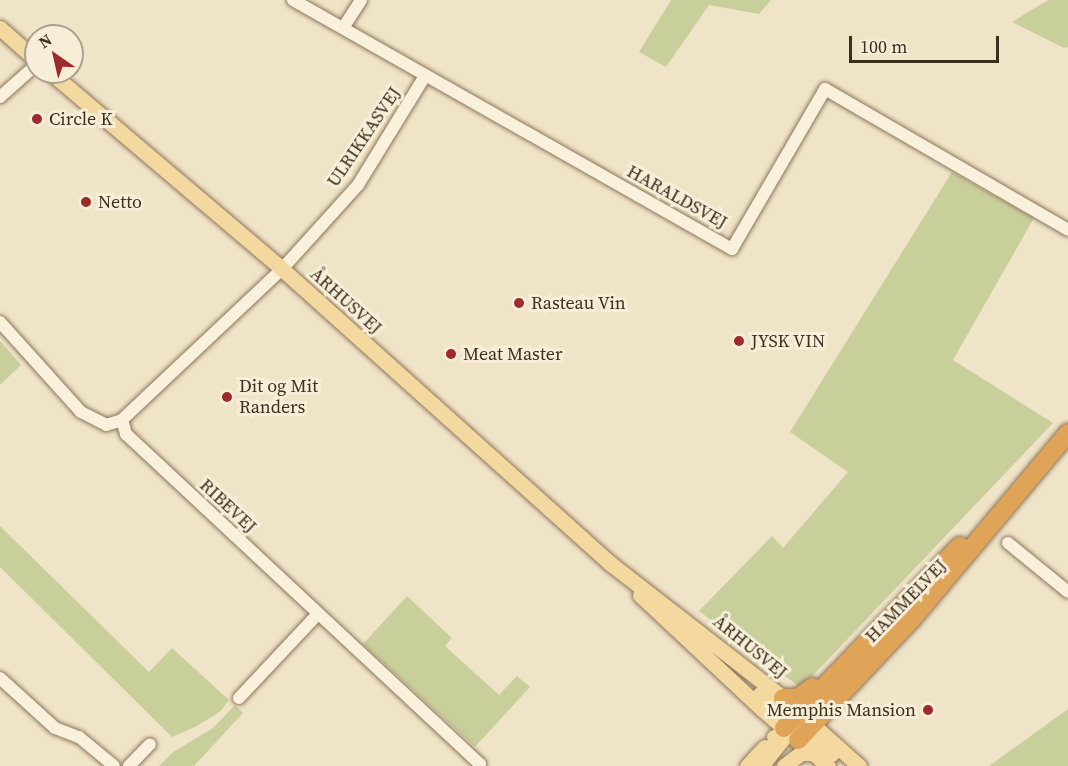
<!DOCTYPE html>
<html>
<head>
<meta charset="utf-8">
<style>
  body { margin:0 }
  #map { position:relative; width:1068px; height:766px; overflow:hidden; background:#f0e4c8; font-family:"Source Serif 4",serif }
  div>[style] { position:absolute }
  .green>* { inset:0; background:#c9cf9b }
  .roads { filter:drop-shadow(0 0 2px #8d765c) drop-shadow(0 0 2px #8d765c) }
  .minor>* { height:12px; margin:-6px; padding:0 6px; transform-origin:6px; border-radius:6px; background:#faf1dc }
  .major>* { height:15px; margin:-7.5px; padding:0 7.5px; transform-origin:7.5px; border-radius:7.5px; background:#f3d9a0 }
  .highway>* { height:18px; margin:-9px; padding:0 9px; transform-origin:9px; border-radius:9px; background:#e0a458 }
  .dots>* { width:16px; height:16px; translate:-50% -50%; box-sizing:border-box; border:3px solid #f7eed8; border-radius:50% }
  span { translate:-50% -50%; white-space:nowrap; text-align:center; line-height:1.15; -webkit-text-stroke:6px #f7eed8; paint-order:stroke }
  .poi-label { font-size:18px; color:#3d2e20 }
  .left { translate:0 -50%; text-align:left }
  .right { translate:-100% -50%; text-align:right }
  .street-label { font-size:18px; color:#3d2e20 }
  .north { position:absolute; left:24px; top:24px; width:60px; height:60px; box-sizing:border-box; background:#f7eed8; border:2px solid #ada18e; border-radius:50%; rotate:326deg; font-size:16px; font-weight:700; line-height:24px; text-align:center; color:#3d2e20 }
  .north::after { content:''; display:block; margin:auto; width:21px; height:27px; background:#9e2a2b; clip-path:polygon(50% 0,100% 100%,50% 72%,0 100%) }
  .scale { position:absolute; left:849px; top:36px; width:150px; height:27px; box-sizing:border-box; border:3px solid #3d2e20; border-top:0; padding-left:8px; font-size:18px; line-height:21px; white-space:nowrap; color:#3d2e20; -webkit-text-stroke:4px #f7eed8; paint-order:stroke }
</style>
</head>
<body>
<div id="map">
  <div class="green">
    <i style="clip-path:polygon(671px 0,771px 0,759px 14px,709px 5px,666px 67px,639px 52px)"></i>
    <i style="clip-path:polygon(1048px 0,1068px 0,1068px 47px,1064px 48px,1012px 22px)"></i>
    <i style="clip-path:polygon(952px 172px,1034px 218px,953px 360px,1053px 423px,801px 688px,699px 611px,772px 536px,783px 548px,848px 472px,790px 432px)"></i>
    <i style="clip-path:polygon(0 341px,21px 365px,0 385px)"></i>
    <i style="clip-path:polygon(0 526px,149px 672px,172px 648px,229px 700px,221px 711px,195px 727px,172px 737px,0 567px)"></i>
    <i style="clip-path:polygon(407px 596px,452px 638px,445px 646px,499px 695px,517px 676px,530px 687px,475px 747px,363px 644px)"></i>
    <i style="clip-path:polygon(235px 705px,243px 713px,194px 766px,159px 766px,173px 752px,213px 728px)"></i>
    <i style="clip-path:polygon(1068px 709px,1068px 766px,989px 766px)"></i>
  </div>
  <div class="roads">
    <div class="minor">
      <i style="left:293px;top:0;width:505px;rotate:29.56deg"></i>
      <i style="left:732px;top:249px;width:185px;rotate:-59.8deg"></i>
      <i style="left:825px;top:89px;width:281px;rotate:30.1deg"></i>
      <i style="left:343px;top:28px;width:33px;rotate:-57deg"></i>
      <i style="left:425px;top:76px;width:128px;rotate:121.6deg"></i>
      <i style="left:358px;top:185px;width:113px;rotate:132.1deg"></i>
      <i style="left:282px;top:269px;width:220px;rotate:136.7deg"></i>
      <i style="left:122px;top:420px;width:15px;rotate:74deg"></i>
      <i style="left:126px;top:434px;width:484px;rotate:43deg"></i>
      <i style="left:480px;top:764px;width:2px;rotate:117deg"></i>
      <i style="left:0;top:97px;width:48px;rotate:-41.6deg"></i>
      <i style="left:0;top:322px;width:121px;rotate:48deg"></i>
      <i style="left:81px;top:412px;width:28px;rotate:27deg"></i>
      <i style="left:106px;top:425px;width:17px;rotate:-17deg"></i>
      <i style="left:1008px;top:543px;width:77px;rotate:39.2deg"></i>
      <i style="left:0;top:678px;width:74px;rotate:42.3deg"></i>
      <i style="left:55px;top:728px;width:26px;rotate:21deg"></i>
      <i style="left:79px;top:737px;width:45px;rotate:39.6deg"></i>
      <i style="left:239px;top:698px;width:115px;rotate:-46.8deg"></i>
      <i style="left:129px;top:766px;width:30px;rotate:-46deg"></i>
    </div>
    <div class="major">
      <i style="left:0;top:28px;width:48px;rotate:41.6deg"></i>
      <i style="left:50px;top:72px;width:304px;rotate:40.3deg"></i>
      <i style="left:282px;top:269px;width:442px;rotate:41.9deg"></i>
      <i style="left:611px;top:564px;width:218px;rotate:37.9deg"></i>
      <i style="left:783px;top:698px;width:102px;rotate:41.8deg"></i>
      <i style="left:640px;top:595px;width:167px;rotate:43.1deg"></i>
      <i style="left:762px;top:709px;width:87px;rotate:40.8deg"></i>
      <i style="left:760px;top:694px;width:33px;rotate:39deg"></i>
      <i style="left:786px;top:715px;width:16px;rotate:14deg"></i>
      <i style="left:774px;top:737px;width:16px;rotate:-18deg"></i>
      <i style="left:789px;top:732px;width:15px;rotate:8deg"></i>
      <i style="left:804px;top:734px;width:34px;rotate:36deg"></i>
      <i style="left:747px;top:766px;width:26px;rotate:-47deg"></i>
      <i style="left:761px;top:766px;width:45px;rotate:-51.3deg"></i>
      <i style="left:784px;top:766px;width:21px;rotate:-37deg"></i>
      <i style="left:801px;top:753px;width:12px"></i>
    </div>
    <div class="highway">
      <i style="left:783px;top:698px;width:14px"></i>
      <i style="left:797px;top:698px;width:19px;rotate:-35deg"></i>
      <i style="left:784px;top:728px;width:253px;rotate:-46deg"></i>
      <i style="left:798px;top:740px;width:166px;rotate:-46.7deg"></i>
      <i style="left:912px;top:619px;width:243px;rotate:-50deg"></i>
    </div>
  </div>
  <div class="dots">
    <i style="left:37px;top:119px;background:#9e2a2b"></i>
    <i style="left:86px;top:202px;background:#9e2a2b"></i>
    <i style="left:519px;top:303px;background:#9e2a2b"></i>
    <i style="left:739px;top:341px;background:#9e2a2b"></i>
    <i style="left:451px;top:354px;background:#9e2a2b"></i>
    <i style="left:227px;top:397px;background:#9e2a2b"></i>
    <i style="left:928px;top:710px;background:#9e2a2b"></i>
  </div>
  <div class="poi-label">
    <span class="left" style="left:49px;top:119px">Circle K</span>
    <span class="left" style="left:98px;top:202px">Netto</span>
    <span class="left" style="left:531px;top:303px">Rasteau Vin</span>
    <span class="left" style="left:751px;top:341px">JYSK VIN</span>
    <span class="left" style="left:463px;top:354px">Meat Master</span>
    <span class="left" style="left:239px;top:397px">Dit og Mit<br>Randers</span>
    <span class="right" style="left:916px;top:710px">Memphis Mansion</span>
  </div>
  <div class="street-label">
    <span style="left:364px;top:137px;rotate:-56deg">ULRIKKASVEJ</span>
    <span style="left:677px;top:197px;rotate:29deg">HARALDSVEJ</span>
    <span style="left:346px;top:301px;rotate:42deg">ÅRHUSVEJ</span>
    <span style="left:228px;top:506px;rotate:43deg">RIBEVEJ</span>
    <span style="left:906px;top:601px;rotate:-46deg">HAMMELVEJ</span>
    <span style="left:750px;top:647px;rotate:39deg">ÅRHUSVEJ</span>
  </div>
  <div class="north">N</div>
  <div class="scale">100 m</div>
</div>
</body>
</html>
